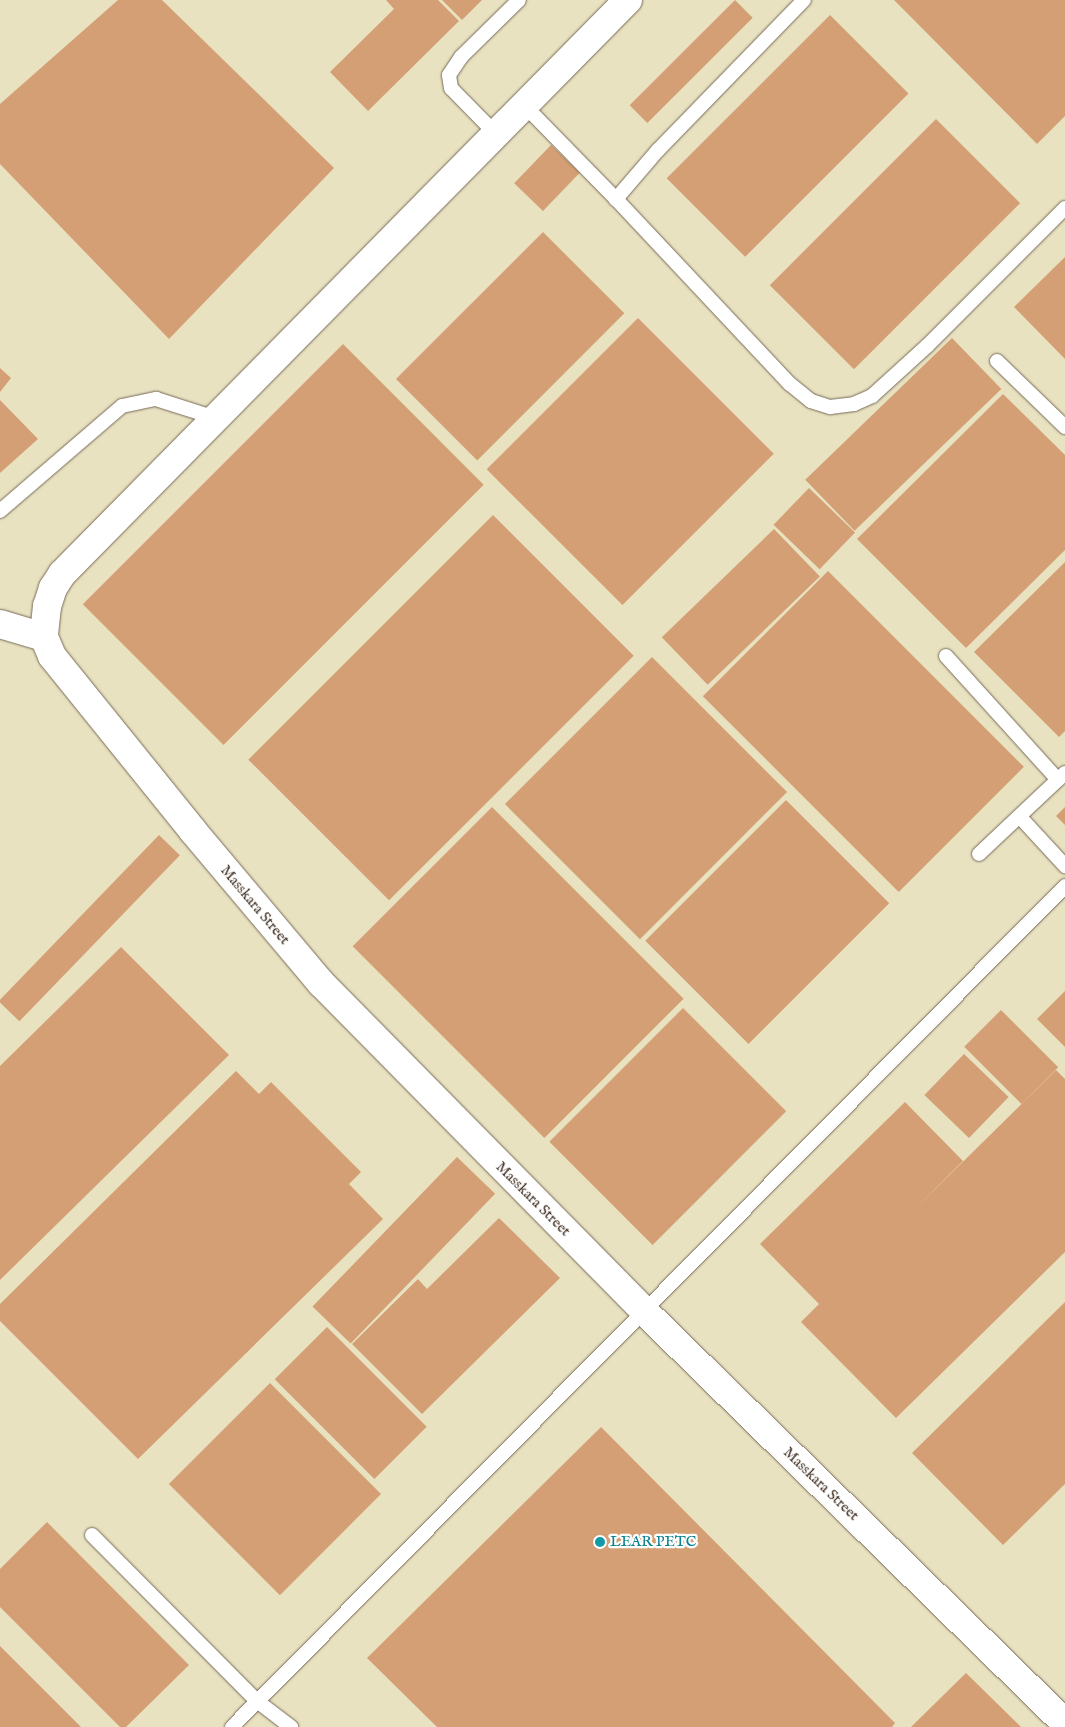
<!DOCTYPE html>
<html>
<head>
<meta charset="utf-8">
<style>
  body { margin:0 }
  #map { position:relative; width:1065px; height:1727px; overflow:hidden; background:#e8e2c1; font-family:"IM FELL English",serif }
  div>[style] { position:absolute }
  .building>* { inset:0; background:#d49f74; transform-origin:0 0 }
  .roads { filter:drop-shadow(0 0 1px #786a57) drop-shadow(0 0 1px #786a57) }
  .lane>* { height:14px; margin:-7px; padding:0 7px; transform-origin:7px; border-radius:7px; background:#fff }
  .street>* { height:28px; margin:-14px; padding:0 14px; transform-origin:14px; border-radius:14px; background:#fff }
  .dots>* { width:14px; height:14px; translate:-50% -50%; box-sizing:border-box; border:2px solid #fff; border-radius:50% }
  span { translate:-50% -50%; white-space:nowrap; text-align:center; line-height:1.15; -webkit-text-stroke:4.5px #fff; paint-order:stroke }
  .street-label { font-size:15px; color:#3b2a1e }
  .culture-label { font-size:15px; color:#0d838f }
  .left { translate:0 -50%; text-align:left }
</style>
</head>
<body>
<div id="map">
  <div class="building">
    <i style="clip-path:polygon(118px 0,162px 0,334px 168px,169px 339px,0 164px,0 104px)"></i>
    <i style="clip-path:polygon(386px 0,438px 0,459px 21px,368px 111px,330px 72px,394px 9px)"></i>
    <i style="clip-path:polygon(442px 0,482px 0,462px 20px)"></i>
    <i style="left:735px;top:0;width:25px;height:149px;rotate:45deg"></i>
    <i style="clip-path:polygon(894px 0,1065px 0,1065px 116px,1037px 144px)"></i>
    <i style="left:830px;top:15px;width:111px;height:231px;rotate:45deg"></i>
    <i style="left:936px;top:119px;width:119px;height:235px;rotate:45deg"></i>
    <i style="left:551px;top:145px;width:40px;height:53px;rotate:44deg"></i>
    <i style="left:543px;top:232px;width:115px;height:208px;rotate:45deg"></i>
    <i style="clip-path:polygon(1065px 257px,1065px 359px,1014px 307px)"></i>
    <i style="left:638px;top:318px;width:192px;height:214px;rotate:45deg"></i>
    <i style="left:952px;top:338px;width:71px;height:204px;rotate:46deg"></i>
    <i style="left:343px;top:344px;width:199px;height:368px;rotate:45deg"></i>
    <i style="clip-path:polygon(0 368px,11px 378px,0 392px)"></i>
    <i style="clip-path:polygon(1003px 394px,1065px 455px,1065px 550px,966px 648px,857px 539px)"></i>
    <i style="clip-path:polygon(0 400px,38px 439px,0 473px)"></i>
    <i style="left:809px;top:488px;width:64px;height:51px;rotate:44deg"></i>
    <i style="left:493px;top:515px;width:199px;height:346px;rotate:45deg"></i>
    <i style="left:774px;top:529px;width:66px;height:156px;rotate:46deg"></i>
    <i style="clip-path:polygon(1065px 562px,1065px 731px,1059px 737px,974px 652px)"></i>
    <i style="left:828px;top:571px;width:277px;height:177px;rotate:45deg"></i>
    <i style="left:652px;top:657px;width:191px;height:208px;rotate:45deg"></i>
    <i style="left:786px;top:800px;width:146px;height:199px;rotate:45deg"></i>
    <i style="left:492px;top:807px;width:271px;height:197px;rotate:45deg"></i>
    <i style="clip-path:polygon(1065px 807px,1065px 825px,1056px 816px)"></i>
    <i style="left:159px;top:835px;width:29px;height:231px;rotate:44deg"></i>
    <i style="clip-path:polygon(121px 947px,229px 1055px,0 1280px,0 1066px)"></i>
    <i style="clip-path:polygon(1065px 991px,1065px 1047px,1037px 1019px)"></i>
    <i style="left:683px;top:1008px;width:146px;height:189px;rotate:45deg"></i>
    <i style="left:1001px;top:1010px;width:81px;height:52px;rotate:45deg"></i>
    <i style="left:964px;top:1054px;width:62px;height:57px;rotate:44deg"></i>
    <i style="clip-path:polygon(1056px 1070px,1065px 1079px,1065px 1252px,896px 1418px,801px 1322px,819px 1304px,760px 1244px,905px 1102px,963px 1161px,913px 1211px)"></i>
    <i style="clip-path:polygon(236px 1071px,259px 1094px,271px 1082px,361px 1172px,349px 1184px,383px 1219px,138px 1459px,0 1321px,0 1304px)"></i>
    <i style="left:457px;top:1157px;width:53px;height:208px;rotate:44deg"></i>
    <i style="clip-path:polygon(499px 1218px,560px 1278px,422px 1414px,352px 1344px,418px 1279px,427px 1289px)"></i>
    <i style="clip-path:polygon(1065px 1302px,1065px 1484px,1003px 1545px,912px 1453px)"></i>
    <i style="left:327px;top:1327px;width:141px;height:74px;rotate:45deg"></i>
    <i style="left:270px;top:1383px;width:157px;height:143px;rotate:45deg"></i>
    <i style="clip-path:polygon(601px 1427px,895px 1723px,892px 1727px,437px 1727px,367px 1658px)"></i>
    <i style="clip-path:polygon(47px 1522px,189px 1665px,126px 1727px,120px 1727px,0 1607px,0 1569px)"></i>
    <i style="clip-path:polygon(0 1646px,81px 1727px,0 1727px)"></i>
    <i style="clip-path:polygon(966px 1673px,1021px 1727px,911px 1727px)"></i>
  </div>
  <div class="roads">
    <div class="lane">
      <i style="left:804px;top:0;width:209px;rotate:134.2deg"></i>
      <i style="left:658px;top:150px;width:65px;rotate:130.6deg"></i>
      <i style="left:616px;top:199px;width:254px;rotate:46.8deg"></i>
      <i style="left:790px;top:384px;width:27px;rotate:39deg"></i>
      <i style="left:811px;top:401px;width:20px;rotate:18deg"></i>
      <i style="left:830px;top:407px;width:24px;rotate:-7deg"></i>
      <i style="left:854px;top:404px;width:20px;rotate:-24deg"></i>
      <i style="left:872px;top:396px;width:74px;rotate:-42.3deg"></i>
      <i style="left:927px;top:346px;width:195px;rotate:-45deg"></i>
      <i style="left:524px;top:105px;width:132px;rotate:45.6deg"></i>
      <i style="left:496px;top:134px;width:64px;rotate:-134.4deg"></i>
      <i style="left:451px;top:88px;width:13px;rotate:-99deg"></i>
      <i style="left:449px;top:75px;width:22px;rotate:-56deg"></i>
      <i style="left:461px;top:57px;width:81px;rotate:-44.5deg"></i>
      <i style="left:997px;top:361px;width:95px;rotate:44.1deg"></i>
      <i style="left:0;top:511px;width:161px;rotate:-40.7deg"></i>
      <i style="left:122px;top:406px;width:35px;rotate:-12deg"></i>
      <i style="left:156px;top:399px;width:63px;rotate:17.6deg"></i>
      <i style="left:946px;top:656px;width:167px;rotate:47.9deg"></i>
      <i style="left:1020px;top:817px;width:67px;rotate:47.4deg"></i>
      <i style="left:979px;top:854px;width:118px;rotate:-43.3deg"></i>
      <i style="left:92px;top:1535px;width:234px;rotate:45.2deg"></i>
      <i style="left:257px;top:1701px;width:43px;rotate:37.4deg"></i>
      <i style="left:232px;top:1727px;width:1184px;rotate:-45.27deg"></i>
    </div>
    <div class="street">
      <i style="left:628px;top:0;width:806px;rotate:134.6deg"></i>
      <i style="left:62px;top:574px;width:17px;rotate:123deg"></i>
      <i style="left:53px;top:588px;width:19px;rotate:108deg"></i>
      <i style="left:47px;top:606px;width:31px;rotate:96deg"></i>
      <i style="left:44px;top:637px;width:21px;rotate:67deg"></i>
      <i style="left:52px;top:656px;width:225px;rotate:51.1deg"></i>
      <i style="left:193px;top:831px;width:199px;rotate:49.9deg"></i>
      <i style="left:321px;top:983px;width:460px;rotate:45.4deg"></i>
      <i style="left:644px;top:1311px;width:589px;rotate:44.38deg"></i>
      <i style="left:0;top:624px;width:46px;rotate:16.5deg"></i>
    </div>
  </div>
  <div class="dots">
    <i style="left:600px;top:1542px;background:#0f9aa8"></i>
  </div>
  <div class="street-label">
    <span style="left:255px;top:905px;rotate:50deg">Masskara Street</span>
    <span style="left:533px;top:1199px;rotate:45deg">Masskara Street</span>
    <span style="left:821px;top:1484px;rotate:44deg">Masskara Street</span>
  </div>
  <div class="culture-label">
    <span class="left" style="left:610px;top:1542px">LEAR PETC</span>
  </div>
</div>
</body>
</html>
